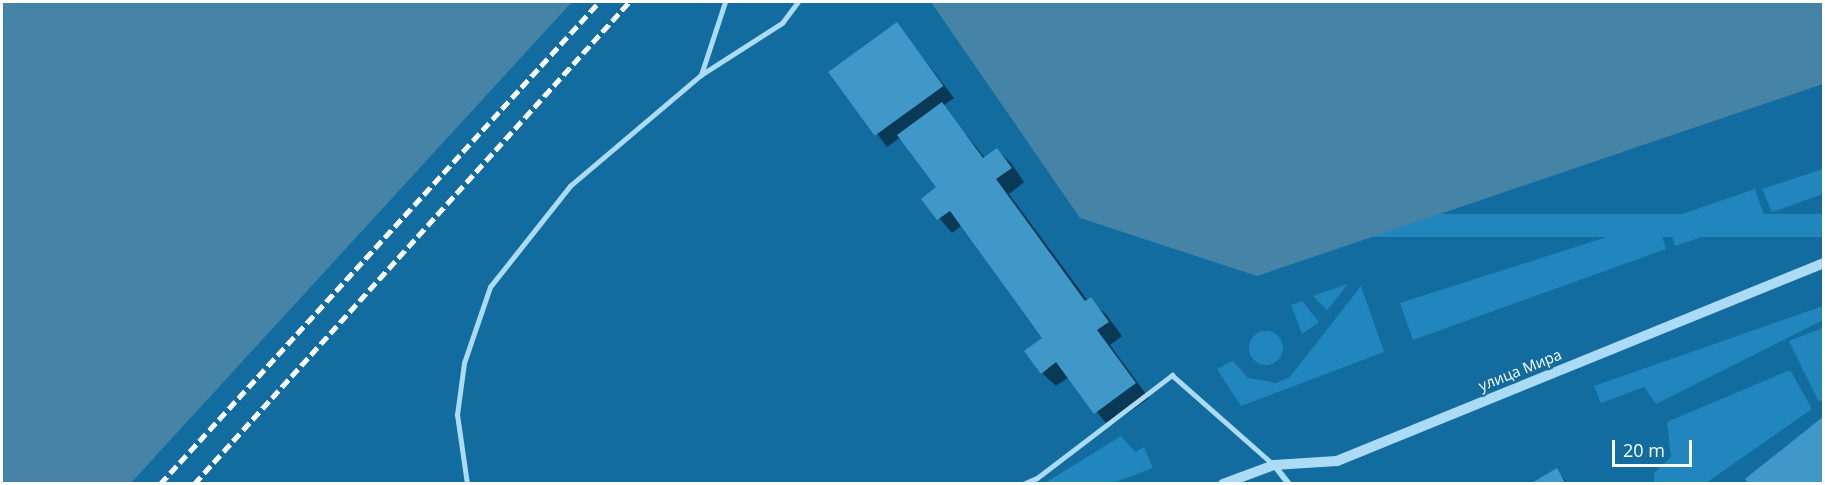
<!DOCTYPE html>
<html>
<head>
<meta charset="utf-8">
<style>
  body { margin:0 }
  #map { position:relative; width:1825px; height:485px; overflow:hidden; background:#126ca0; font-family:"Open Sans",sans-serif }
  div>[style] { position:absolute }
  .green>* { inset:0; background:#2186bd; transform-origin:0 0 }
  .round { border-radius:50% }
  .water>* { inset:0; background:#4584a7 }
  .shadow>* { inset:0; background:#0007 }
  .building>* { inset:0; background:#3f98c8; transform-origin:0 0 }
  .service>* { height:4.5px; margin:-2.25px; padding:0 2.25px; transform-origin:2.25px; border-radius:2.25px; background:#abdbf5 }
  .minor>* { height:6px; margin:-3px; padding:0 3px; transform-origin:3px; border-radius:3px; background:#abdbf5 }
  .tertiary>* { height:10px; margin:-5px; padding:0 5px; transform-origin:5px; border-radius:5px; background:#abdbf5 }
  .rail>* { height:4.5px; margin-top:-2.25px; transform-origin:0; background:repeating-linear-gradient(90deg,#fff 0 10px,transparent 0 14.5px) }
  span { translate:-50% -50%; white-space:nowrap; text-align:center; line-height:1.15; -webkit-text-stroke:4.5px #126ca0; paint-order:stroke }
  .street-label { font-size:15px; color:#fff }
  .frame { position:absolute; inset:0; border:3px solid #fff; pointer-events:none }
  .scale { position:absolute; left:1612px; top:440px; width:80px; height:27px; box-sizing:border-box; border:3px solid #fff; border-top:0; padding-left:8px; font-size:18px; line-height:21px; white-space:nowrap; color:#fff; -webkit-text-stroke:4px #126ca0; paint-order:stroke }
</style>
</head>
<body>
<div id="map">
  <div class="green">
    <i style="clip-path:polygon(1823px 169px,1823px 194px,1772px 212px,1762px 189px)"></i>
    <i style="left:1755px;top:189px;width:28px;height:94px;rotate:71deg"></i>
    <i style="left:1823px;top:214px;width:23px;height:527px;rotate:90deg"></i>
    <i style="clip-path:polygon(1657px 221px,1666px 249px,1413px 340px,1400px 303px)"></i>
    <i style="clip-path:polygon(1348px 284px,1327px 310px,1313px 296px)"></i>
    <i style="clip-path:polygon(1361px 286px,1384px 352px,1241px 406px,1217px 369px,1233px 361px,1248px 378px,1276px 383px,1290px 377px)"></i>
    <i style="clip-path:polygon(1302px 301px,1319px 322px,1302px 334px,1291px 305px)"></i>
    <i style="clip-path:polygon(1823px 306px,1823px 320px,1656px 404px,1644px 387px,1601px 403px,1594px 386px)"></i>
    <i style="clip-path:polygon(1823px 328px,1823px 399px,1819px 402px,1789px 341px)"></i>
    <i class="round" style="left:1249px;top:331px;width:34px;height:34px"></i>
    <i style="clip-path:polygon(1790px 370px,1812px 409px,1706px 483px,1654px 483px,1654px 473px,1671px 457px,1667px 422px)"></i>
    <i style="clip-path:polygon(1121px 436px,1135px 452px,1144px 447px,1153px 468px,1113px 483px,1045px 483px)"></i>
  </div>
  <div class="water">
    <i style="clip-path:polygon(2px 2px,572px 2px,130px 484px,2px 483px)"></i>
    <i style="clip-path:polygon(931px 2px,1823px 2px,1823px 84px,1257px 276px,1080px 218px)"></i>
  </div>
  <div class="shadow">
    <i style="clip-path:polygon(897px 24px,954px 98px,943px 106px,985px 158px,997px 150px,1011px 163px,1024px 182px,1009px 194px,1088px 301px,1105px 313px,1122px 336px,1110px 345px,1149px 398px,1109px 427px,1069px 377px,1056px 386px,1042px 373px,1044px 338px,962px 225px,952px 233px,923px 199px,938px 188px,901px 137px,887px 147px,831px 73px)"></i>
    <i style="clip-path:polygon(1557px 470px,1568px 484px,1534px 484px)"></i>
  </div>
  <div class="building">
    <i style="left:897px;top:22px;width:79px;height:85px;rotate:54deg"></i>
    <i style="clip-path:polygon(942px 102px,983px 158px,997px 148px,1012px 168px,996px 179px,1085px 301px,1091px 297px,1109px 322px,1097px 330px,1136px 383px,1094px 414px,1056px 362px,1041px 374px,1024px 351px,1042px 338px,950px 211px,937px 220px,921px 199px,936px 187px,897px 135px)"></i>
    <i style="clip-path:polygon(1824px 416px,1824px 484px,1748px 484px,1745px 479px)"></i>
    <i style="clip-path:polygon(1557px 468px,1566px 484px,1530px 484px)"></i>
  </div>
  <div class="service">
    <i style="left:701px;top:75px;width:77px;rotate:-71.8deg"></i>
    <i style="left:467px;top:484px;width:70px;rotate:-98.2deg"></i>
    <i style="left:457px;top:415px;width:52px;rotate:-82.3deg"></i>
    <i style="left:464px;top:363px;width:80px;rotate:-71.1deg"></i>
    <i style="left:490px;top:287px;width:129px;rotate:-51.6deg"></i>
    <i style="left:570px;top:186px;width:172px;rotate:-40.3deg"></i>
    <i style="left:701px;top:75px;width:96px;rotate:-32.7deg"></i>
    <i style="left:782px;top:23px;width:26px;rotate:-53deg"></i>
    <i style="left:1023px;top:484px;width:15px;rotate:-23deg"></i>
    <i style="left:1037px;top:478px;width:170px;rotate:-37.3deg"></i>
    <i style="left:1172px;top:375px;width:136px;rotate:41.4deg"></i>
  </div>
  <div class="minor">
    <i style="left:1274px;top:465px;width:24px;rotate:52deg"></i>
  </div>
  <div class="tertiary">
    <i style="left:1223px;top:484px;width:54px;rotate:-20.4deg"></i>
    <i style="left:1274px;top:465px;width:63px;rotate:-3.6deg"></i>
    <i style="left:1337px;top:461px;width:526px;rotate:-22.13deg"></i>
  </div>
  <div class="rail">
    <i style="left:160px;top:484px;width:652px;rotate:-47.67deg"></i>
    <i style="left:194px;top:484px;width:649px;rotate:-47.93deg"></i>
  </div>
  <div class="street-label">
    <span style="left:1520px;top:370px;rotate:-22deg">улица Мира</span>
  </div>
  <div class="frame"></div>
  <div class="scale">20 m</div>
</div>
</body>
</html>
